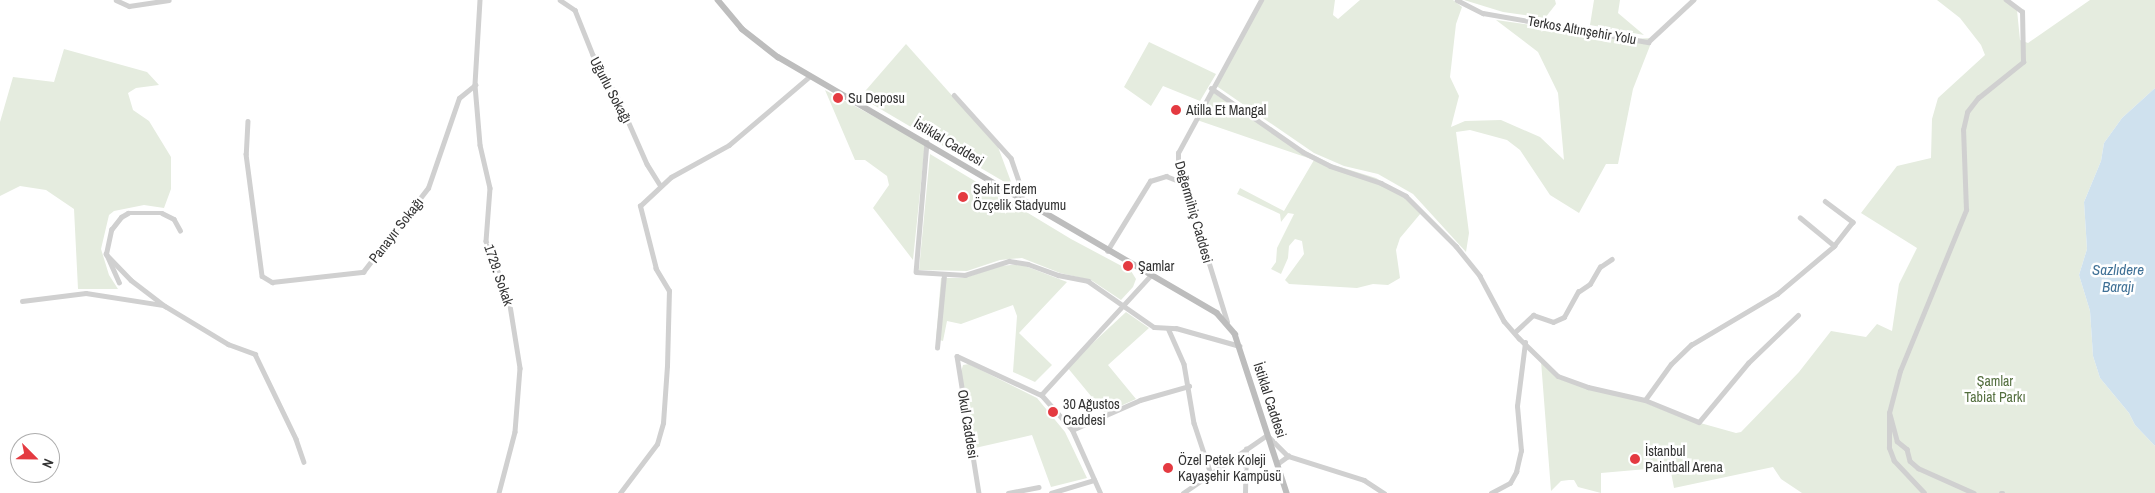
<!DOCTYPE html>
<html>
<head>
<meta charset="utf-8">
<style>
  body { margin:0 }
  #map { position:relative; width:2155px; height:493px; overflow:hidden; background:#fff; font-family:"Archivo Narrow",sans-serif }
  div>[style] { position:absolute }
  .green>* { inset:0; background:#e5ecdf }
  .water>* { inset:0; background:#cfe1ee }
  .street>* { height:4.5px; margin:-2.25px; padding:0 2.25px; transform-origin:2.25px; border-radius:2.25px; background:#d0d0d0 }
  .secondary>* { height:5.5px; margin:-2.75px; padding:0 2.75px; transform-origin:2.75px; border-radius:2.75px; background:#bdbdbd }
  .dots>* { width:14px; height:14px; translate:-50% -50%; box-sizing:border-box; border:2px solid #fff; border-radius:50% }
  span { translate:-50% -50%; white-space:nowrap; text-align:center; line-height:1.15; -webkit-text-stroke:5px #fff; paint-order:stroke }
  .street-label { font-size:14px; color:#333 }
  .poi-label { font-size:14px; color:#333 }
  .left { translate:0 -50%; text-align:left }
  .park-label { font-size:14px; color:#546f3f }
  .water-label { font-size:15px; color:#407196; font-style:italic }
  .north { position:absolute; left:10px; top:433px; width:50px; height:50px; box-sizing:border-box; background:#fff; border:1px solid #adadad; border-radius:50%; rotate:113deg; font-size:14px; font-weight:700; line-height:20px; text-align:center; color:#333 }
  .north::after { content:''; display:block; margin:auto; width:18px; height:22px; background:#e43a41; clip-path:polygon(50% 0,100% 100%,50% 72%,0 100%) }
</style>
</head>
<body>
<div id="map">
  <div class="green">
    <i style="clip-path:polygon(1262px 0,1335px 0,1333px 15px,1338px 19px,1360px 0,1453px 0,1462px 7px,1456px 24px,1450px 77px,1459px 96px,1451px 127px,1465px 121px,1501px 120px,1540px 137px,1564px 160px,1558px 93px,1538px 52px,1496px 20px,1629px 39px,1653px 38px,1633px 89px,1618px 164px,1606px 164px,1579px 213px,1550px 195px,1520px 150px,1507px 140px,1470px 130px,1456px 132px,1469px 233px,1466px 252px,1413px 194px,1378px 174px,1344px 166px,1314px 153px,1215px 85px)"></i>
    <i style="clip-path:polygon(1464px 0,1555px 0,1556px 4px,1545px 18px,1503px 12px)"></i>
    <i style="clip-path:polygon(1594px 0,1620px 0,1618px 13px,1644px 35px,1590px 25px)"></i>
    <i style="clip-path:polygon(1937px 0,2010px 0,2017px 10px,2020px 40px,2028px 43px,2090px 0,2155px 0,2155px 88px,2122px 118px,2104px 143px,2101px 161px,2084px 202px,2087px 249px,2079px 275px,2090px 311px,2093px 356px,2100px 378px,2129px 413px,2135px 425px,2155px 446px,2155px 493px,1802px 493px,1781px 479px,1773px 467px,1674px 488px,1670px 467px,1601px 473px,1601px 493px,1578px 487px,1574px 480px,1569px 480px,1561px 481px,1551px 491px,1541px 361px,1560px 379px,1631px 397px,1686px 419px,1736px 433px,1741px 432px,1799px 372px,1831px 331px,1866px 337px,1877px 324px,1892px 331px,1899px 284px,1917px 248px,1861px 213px,1897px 166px,1931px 158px,1932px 119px,1938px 98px,1985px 55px,1981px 45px,1960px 18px)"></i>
    <i style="clip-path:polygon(1149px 42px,1216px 74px,1200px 101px,1163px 86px,1151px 106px,1124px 87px)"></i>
    <i style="clip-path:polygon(906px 44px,998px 147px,1013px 187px,860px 97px)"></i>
    <i style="clip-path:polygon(64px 49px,147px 72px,159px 85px,136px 88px,128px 93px,133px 110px,149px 121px,171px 157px,171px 189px,164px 208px,144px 205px,114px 211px,109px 215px,101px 249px,109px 275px,118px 289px,78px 289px,74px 209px,46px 190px,20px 186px,0 196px,0 122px,13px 77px,54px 82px)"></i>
    <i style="clip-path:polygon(825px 90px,925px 144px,913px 260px,873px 208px,889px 185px,887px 176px,865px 160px,855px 160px)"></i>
    <i style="clip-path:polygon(1212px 92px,1282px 139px,1331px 164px,1376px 178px,1411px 199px,1421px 213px,1400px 238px,1396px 250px,1400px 278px,1388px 285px,1373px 284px,1357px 288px,1289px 284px,1285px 280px,1304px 254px,1302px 241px,1295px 239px,1289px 246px,1288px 258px,1281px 274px,1271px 269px,1276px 262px,1277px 248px,1294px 214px,1288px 213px,1281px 222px,1280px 214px,1237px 194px,1240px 188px,1284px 211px,1314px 160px,1197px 120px)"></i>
    <i style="clip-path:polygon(930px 154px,1071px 239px,1131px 271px,1136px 279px,1133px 287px,1121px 300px,1091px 280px,1060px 273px,1022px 258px,1000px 260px,967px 271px,919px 270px)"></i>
    <i style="clip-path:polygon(1020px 264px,1067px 282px,1019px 333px,1052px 365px,1035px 382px,1013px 372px,1017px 316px,1013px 305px,961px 324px,947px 321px,943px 341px,936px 339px,941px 278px,964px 278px,1001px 266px)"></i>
    <i style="clip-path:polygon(1126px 312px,1149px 328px,1108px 365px,1136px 399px,1105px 413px,1067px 367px)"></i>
    <i style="clip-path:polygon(969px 364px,1037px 398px,1065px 432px,1087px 478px,1051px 487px,1032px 435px,975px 448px,961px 372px,963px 365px)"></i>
  </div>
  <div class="water">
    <i style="clip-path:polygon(2155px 88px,2155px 446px,2135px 425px,2129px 413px,2100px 378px,2093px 356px,2090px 311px,2079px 275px,2087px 249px,2084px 202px,2101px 161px,2104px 143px,2122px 118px)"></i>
  </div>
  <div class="street">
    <i style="left:116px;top:0;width:14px;rotate:25deg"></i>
    <i style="left:129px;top:6px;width:40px;rotate:-8.5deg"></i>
    <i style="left:480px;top:0;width:85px;rotate:93.4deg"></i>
    <i style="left:475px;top:85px;width:60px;rotate:85.2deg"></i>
    <i style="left:480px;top:145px;width:44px;rotate:76.9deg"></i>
    <i style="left:490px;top:188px;width:53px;rotate:94.3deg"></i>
    <i style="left:486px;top:241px;width:62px;rotate:68.4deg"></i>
    <i style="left:509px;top:299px;width:70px;rotate:80.9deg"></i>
    <i style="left:520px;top:368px;width:64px;rotate:94.5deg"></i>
    <i style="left:515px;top:432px;width:63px;rotate:104.7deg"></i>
    <i style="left:560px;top:0;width:18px;rotate:34deg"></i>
    <i style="left:575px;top:10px;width:48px;rotate:68.2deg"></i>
    <i style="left:593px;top:55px;width:48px;rotate:59.7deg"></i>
    <i style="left:617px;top:96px;width:74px;rotate:66.2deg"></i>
    <i style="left:647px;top:164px;width:25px;rotate:58deg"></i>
    <i style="left:1457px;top:0;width:29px;rotate:27deg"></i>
    <i style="left:1483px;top:13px;width:168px;rotate:10deg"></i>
    <i style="left:1648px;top:42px;width:62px;rotate:-43deg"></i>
    <i style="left:1211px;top:88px;width:112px;rotate:34.8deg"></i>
    <i style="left:1303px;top:152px;width:30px;rotate:27deg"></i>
    <i style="left:1330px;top:166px;width:54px;rotate:18.4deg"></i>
    <i style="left:1381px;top:183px;width:28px;rotate:27deg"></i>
    <i style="left:1406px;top:196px;width:71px;rotate:45deg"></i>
    <i style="left:1456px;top:246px;width:38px;rotate:51deg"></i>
    <i style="left:1480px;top:276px;width:51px;rotate:61.9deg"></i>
    <i style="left:1504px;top:321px;width:23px;rotate:49deg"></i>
    <i style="left:1519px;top:338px;width:54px;rotate:44.3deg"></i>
    <i style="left:1558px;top:376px;width:32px;rotate:20deg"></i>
    <i style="left:1588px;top:387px;width:58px;rotate:12.8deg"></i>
    <i style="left:1645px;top:400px;width:58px;rotate:22.2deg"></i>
    <i style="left:1699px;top:422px;width:77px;rotate:-50.3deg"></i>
    <i style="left:1748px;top:363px;width:69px;rotate:-43.8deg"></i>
    <i style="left:954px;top:95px;width:85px;rotate:47.9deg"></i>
    <i style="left:1011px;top:158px;width:36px;rotate:71deg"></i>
    <i style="left:1023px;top:192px;width:9px;rotate:103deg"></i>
    <i style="left:248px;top:121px;width:33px;rotate:93deg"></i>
    <i style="left:246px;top:154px;width:123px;rotate:82.5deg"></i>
    <i style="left:262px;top:276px;width:12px;rotate:31deg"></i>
    <i style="left:272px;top:282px;width:92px;rotate:-6.3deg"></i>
    <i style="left:363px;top:272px;width:106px;rotate:-52.3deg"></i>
    <i style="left:428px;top:188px;width:95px;rotate:-71deg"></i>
    <i style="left:459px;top:98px;width:21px;rotate:-39deg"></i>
    <i style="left:927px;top:142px;width:130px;rotate:94.8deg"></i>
    <i style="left:916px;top:272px;width:49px;rotate:3.5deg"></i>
    <i style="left:965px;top:275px;width:46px;rotate:-17.7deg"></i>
    <i style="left:1009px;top:261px;width:19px;rotate:9deg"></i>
    <i style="left:1028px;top:264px;width:32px;rotate:20deg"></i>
    <i style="left:1058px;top:275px;width:31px;rotate:11deg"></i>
    <i style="left:1088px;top:281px;width:80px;rotate:34.9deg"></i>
    <i style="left:1154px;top:327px;width:22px;rotate:3deg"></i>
    <i style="left:1176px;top:328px;width:66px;rotate:15.7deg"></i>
    <i style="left:1825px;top:201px;width:35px;rotate:37deg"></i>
    <i style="left:1853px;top:222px;width:31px;rotate:128deg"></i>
    <i style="left:1107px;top:251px;width:82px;rotate:-58.4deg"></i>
    <i style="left:1150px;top:181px;width:17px;rotate:-17deg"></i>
    <i style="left:1166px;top:176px;width:19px;rotate:21deg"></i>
    <i style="left:106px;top:254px;width:36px;rotate:46deg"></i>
    <i style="left:131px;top:280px;width:43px;rotate:37.4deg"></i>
    <i style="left:165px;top:306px;width:74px;rotate:31.1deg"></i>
    <i style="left:228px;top:344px;width:29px;rotate:20deg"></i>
    <i style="left:255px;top:354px;width:94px;rotate:64.2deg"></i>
    <i style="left:296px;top:439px;width:24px;rotate:71deg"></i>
    <i style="left:119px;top:283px;width:32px;rotate:-114deg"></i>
    <i style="left:106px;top:254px;width:25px;rotate:-78deg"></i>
    <i style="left:111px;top:230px;width:16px;rotate:-52deg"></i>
    <i style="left:121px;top:217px;width:8px;rotate:-30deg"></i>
    <i style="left:128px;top:213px;width:34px"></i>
    <i style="left:162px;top:213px;width:13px;rotate:27deg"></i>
    <i style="left:174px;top:219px;width:13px;rotate:61deg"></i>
    <i style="left:22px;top:301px;width:64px;rotate:-7.1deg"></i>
    <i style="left:86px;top:293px;width:78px;rotate:8.9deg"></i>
    <i style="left:1227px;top:322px;width:165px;rotate:-107.2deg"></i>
    <i style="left:1178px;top:164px;width:11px;rotate:-90deg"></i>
    <i style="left:1178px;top:153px;width:174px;rotate:-61.5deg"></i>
    <i style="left:1168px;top:328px;width:39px;rotate:66deg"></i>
    <i style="left:1184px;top:364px;width:60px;rotate:80.4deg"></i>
    <i style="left:1194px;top:423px;width:54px;rotate:71.6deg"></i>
    <i style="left:1515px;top:332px;width:25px;rotate:-43deg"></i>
    <i style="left:1533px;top:315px;width:21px;rotate:19deg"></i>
    <i style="left:1553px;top:322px;width:12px;rotate:-24deg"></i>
    <i style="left:1564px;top:317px;width:29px;rotate:-61deg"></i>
    <i style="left:1578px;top:292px;width:14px;rotate:-34deg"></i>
    <i style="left:1590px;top:284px;width:20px;rotate:-60deg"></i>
    <i style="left:1600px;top:267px;width:14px;rotate:-34deg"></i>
    <i style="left:937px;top:348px;width:73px;rotate:-84.5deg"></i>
    <i style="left:957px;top:356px;width:139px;rotate:80.9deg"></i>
    <i style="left:957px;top:356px;width:93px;rotate:24.9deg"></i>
    <i style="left:1645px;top:400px;width:44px;rotate:-54.2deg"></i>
    <i style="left:1671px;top:364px;width:28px;rotate:-44deg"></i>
    <i style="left:1691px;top:345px;width:100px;rotate:-30.7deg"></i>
    <i style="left:1777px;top:294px;width:75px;rotate:-40.1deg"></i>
    <i style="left:1834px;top:246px;width:44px;rotate:-140.5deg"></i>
    <i style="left:1890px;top:414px;width:28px;rotate:75deg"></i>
    <i style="left:1897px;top:441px;width:13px;rotate:39deg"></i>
    <i style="left:1907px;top:449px;width:12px;rotate:76deg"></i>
    <i style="left:1910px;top:461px;width:11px;rotate:41deg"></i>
    <i style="left:1918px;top:468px;width:61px;rotate:24.1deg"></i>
    <i style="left:1072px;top:430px;width:74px;rotate:-23.8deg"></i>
    <i style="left:1140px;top:400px;width:51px;rotate:-15.9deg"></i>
    <i style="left:1277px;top:464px;width:14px;rotate:-36deg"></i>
    <i style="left:620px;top:493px;width:61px;rotate:-52.9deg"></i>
    <i style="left:657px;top:444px;width:22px;rotate:-74deg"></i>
    <i style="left:663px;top:423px;width:57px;rotate:-86deg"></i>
    <i style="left:667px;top:366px;width:75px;rotate:-88.5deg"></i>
    <i style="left:669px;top:291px;width:26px;rotate:-121deg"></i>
    <i style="left:656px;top:269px;width:65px;rotate:-104.3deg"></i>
    <i style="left:640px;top:206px;width:42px;rotate:-43.1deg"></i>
    <i style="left:671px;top:177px;width:66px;rotate:-28.9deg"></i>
    <i style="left:729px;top:145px;width:106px;rotate:-40.4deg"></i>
    <i style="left:1008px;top:493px;width:31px;rotate:-11deg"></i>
    <i style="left:1051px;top:493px;width:45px;rotate:-16.8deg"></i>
    <i style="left:1100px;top:493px;width:69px;rotate:-114deg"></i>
    <i style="left:1072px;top:430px;width:47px;rotate:-131.5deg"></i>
    <i style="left:1041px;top:395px;width:161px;rotate:-47.5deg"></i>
    <i style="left:1183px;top:493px;width:102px;rotate:-34.6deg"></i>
    <i style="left:1267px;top:435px;width:30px;rotate:45deg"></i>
    <i style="left:1288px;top:456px;width:80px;rotate:17.5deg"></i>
    <i style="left:1364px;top:480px;width:24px;rotate:33deg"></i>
    <i style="left:1245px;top:493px;width:44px;rotate:-88.7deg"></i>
    <i style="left:1491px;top:493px;width:21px;rotate:-28deg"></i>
    <i style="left:1510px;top:483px;width:13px;rotate:-61deg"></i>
    <i style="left:1516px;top:472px;width:22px;rotate:-77deg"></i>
    <i style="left:1521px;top:451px;width:45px;rotate:-95.1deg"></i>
    <i style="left:1517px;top:406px;width:64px;rotate:-82.8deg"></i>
    <i style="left:1924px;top:493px;width:44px;rotate:-133.2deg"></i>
    <i style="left:1894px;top:461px;width:14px;rotate:-111deg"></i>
    <i style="left:1889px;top:448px;width:35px;rotate:-90deg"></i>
    <i style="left:1889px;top:413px;width:43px;rotate:-75.3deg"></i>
    <i style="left:1900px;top:371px;width:174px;rotate:-67.7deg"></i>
    <i style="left:1966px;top:210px;width:80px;rotate:-92.1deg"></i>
    <i style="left:1963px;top:130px;width:18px;rotate:-77deg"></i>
    <i style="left:1967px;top:112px;width:18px;rotate:-52deg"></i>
    <i style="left:1978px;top:98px;width:58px;rotate:-38.7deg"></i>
    <i style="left:2023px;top:62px;width:50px;rotate:-91.1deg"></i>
    <i style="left:2022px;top:12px;width:20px;rotate:-143deg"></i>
    <i style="left:2001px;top:493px;width:2px"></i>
  </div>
  <div class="secondary">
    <i style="left:718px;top:0;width:38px;rotate:50deg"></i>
    <i style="left:742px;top:29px;width:46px;rotate:37.9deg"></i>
    <i style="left:778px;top:57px;width:508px;rotate:30.25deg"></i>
    <i style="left:1217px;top:313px;width:28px;rotate:49deg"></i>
    <i style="left:1235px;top:334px;width:167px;rotate:71.9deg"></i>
  </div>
  <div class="dots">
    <i style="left:838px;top:98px;background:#e43a41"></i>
    <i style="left:1176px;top:110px;background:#e43a41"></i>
    <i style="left:963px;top:197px;background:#e43a41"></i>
    <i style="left:1128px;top:266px;background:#e43a41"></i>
    <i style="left:1053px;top:412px;background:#e43a41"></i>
    <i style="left:1635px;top:459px;background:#e43a41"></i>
    <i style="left:1168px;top:468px;background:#e43a41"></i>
  </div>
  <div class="street-label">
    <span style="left:1582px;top:30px;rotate:10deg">Terkos Altınşehir Yolu</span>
    <span style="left:611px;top:90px;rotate:62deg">Uğurlu Sokağı</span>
    <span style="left:949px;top:142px;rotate:31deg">İstiklal Caddesi</span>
    <span style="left:1194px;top:212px;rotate:74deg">Değermihiç Caddesi</span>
    <span style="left:396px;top:230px;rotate:-52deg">Panayır Sokağı</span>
    <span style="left:499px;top:275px;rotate:71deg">1729. Sokak</span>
    <span style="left:1270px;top:400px;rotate:72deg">İstiklal Caddesi</span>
    <span style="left:968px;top:424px;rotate:81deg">Okul Caddesi</span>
  </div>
  <div class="poi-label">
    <span class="left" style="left:848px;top:98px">Su Deposu</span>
    <span class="left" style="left:1186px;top:110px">Atilla Et Mangal</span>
    <span class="left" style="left:973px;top:197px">Şehit Erdem<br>Özçelik Stadyumu</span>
    <span class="left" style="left:1138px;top:266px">Şamlar</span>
    <span class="left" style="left:1063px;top:412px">30 Ağustos<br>Caddesi</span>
    <span class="left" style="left:1645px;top:459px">İstanbul<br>Paintball Arena</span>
    <span class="left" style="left:1178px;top:468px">Özel Petek Koleji<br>Kayaşehir Kampüsü</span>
  </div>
  <div class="park-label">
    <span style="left:1995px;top:389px">Şamlar<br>Tabiat Parkı</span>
  </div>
  <div class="water-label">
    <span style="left:2118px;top:278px">Sazlıdere<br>Barajı</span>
  </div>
  <div class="north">N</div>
</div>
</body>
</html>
